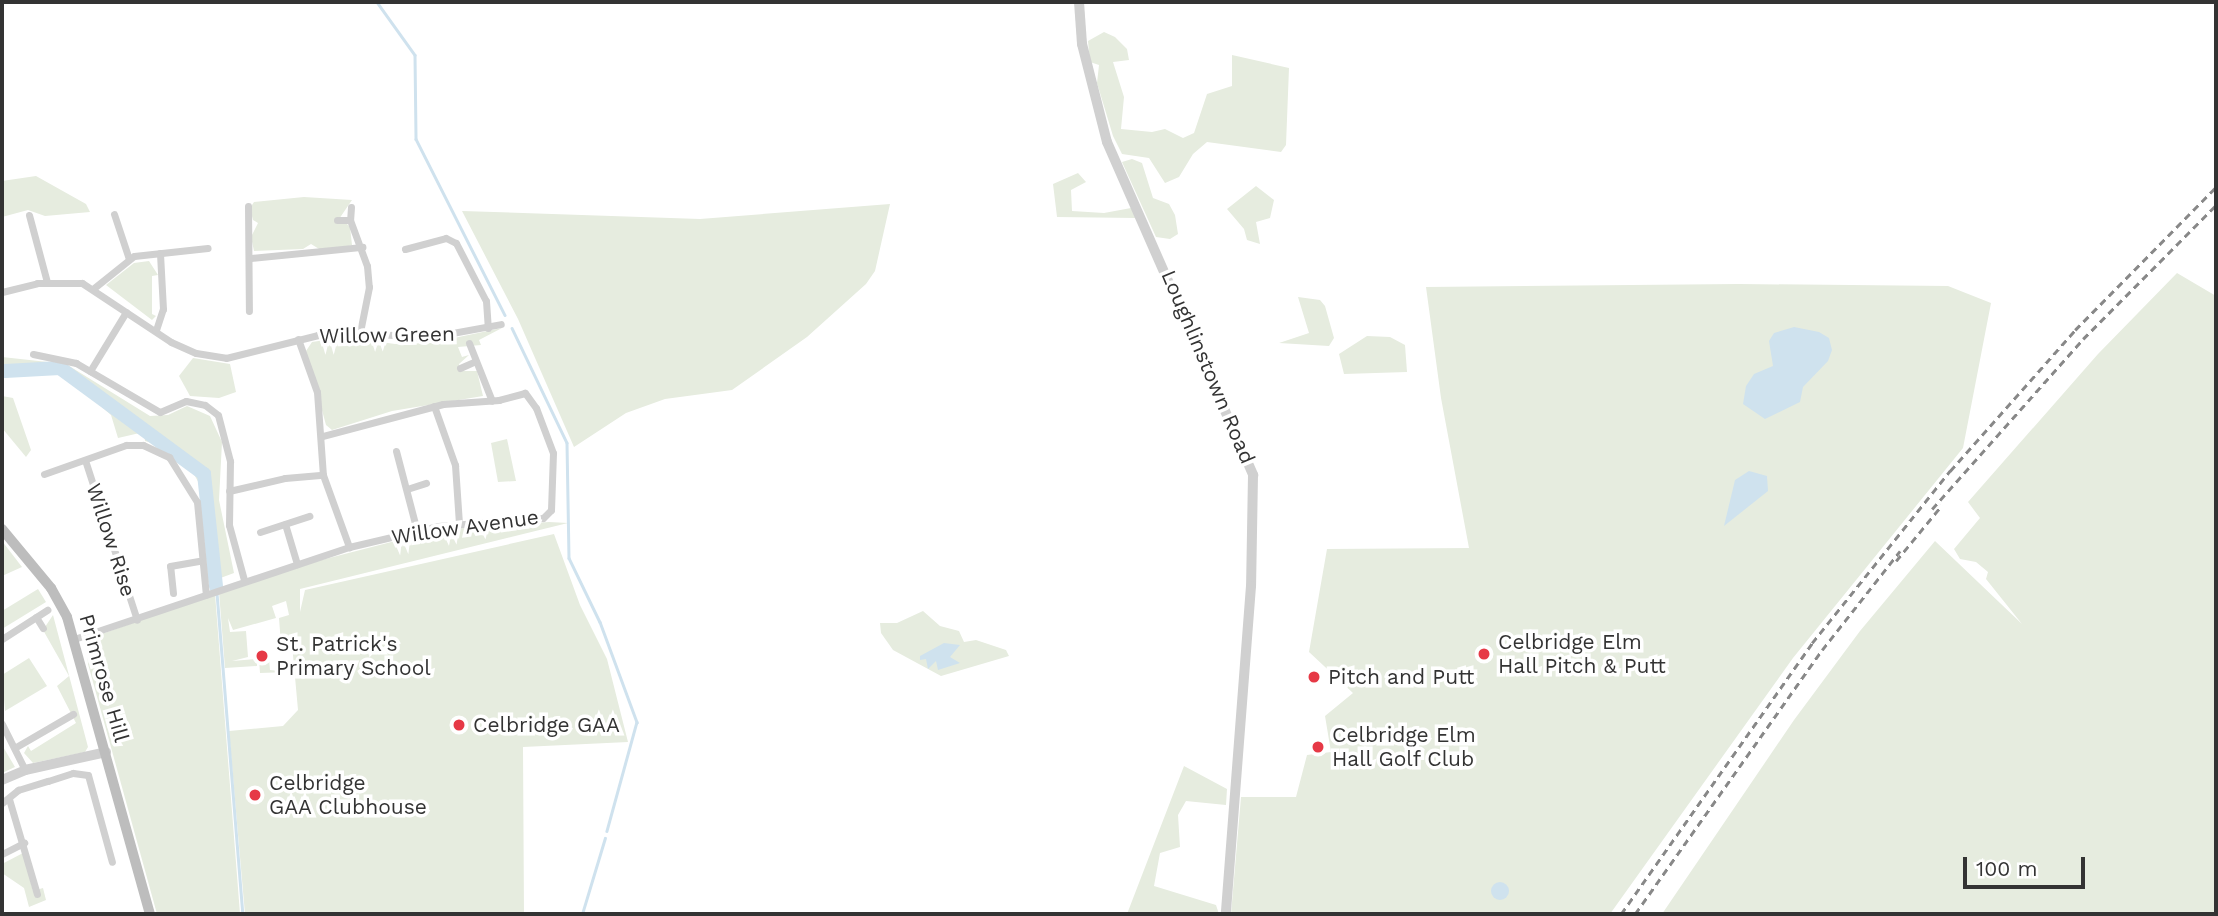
<!DOCTYPE html>
<html>
<head>
<meta charset="utf-8">
<style>
  body { margin:0 }
  #map { position:relative; width:2218px; height:916px; overflow:hidden; background:#fff; font-family:"Work Sans",sans-serif }
  div>[style] { position:absolute }
  .green>* { inset:0; background:#e6ecdf }
  .water>* { inset:0; background:#cfe2ee }
  .round { border-radius:50% }
  .stream>* { height:2.5px; margin:-1.25px; padding:0 1.25px; transform-origin:1.25px; border-radius:1.25px; background:#cfe2ee }
  .river>* { height:14px; margin:-7px; padding:0 7px; transform-origin:7px; border-radius:7px; background:#cfe2ee }
  .minor>* { height:7px; margin:-3.5px; padding:0 3.5px; transform-origin:3.5px; border-radius:3.5px; background:#d0d0d0 }
  .tertiary>* { height:10px; margin:-5px; padding:0 5px; transform-origin:5px; border-radius:5px; background:#d0d0d0 }
  .secondary>* { height:10px; margin:-5px; padding:0 5px; transform-origin:5px; border-radius:5px; background:#bdbdbd }
  .rail>* { height:2.5px; margin-top:-1.25px; transform-origin:0; background:repeating-linear-gradient(90deg,#888 0 7px,transparent 0 12px) }
  .dots>* { width:19px; height:19px; translate:-50% -50%; box-sizing:border-box; border:4px solid #fff; border-radius:50% }
  span { translate:-50% -50%; white-space:nowrap; text-align:center; line-height:1.15; -webkit-text-stroke:7px #fff; paint-order:stroke }
  .street-label { font-size:21px; color:#333 }
  .poi-label { font-size:21px; color:#333 }
  .left { translate:0 -50%; text-align:left }
  .frame { position:absolute; inset:0; border:4px solid #333; pointer-events:none }
  .scale { position:absolute; left:1963px; top:857px; width:122px; height:32px; box-sizing:border-box; border:4px solid #333; border-top:0; padding-left:9px; font-size:21px; line-height:24px; white-space:nowrap; color:#333; -webkit-text-stroke:5px #fff; paint-order:stroke }
</style>
</head>
<body>
<div id="map">
  <div class="green">
    <i style="clip-path:polygon(1104px 32px,1115px 37px,1127px 49px,1129px 60px,1113px 62px,1124px 97px,1121px 129px,1152px 132px,1165px 129px,1183px 138px,1194px 133px,1207px 94px,1232px 86px,1232px 55px,1289px 68px,1286px 145px,1281px 152px,1207px 142px,1193px 154px,1179px 177px,1165px 183px,1149px 158px,1122px 154px,1113px 136px,1097px 83px,1099px 65px,1090px 62px,1088px 41px)"></i>
    <i style="clip-path:polygon(1132px 159px,1142px 163px,1153px 198px,1169px 204px,1175px 215px,1178px 234px,1170px 239px,1156px 237px,1122px 162px)"></i>
    <i style="clip-path:polygon(1078px 173px,1086px 182px,1071px 190px,1072px 211px,1104px 213px,1131px 208px,1136px 218px,1057px 217px,1053px 184px)"></i>
    <i style="clip-path:polygon(36px 176px,86px 204px,90px 212px,45px 216px,28px 210px,2px 217px,2px 181px)"></i>
    <i style="clip-path:polygon(1256px 186px,1274px 200px,1270px 218px,1256px 222px,1260px 244px,1247px 240px,1244px 229px,1227px 209px)"></i>
    <i style="clip-path:polygon(304px 197px,352px 200px,337px 222px,345px 222px,350px 227px,352px 245px,324px 252px,311px 244px,303px 249px,254px 251px,251px 237px,258px 223px,253px 220px,250px 208px,254px 202px)"></i>
    <i style="clip-path:polygon(890px 204px,875px 271px,866px 284px,807px 337px,732px 390px,665px 399px,626px 413px,574px 447px,518px 319px,462px 211px,700px 219px)"></i>
    <i style="clip-path:polygon(149px 261px,158px 275px,152px 276px,152px 314px,156px 316px,152px 320px,106px 285px,134px 263px)"></i>
    <i style="clip-path:polygon(2177px 273px,2216px 296px,2216px 914px,1662px 914px,1794px 720px,1860px 631px,1935px 541px,2022px 624px,1986px 579px,1988px 572px,1976px 562px,1960px 559px,1954px 549px,1980px 518px,1968px 502px,2098px 354px)"></i>
    <i style="clip-path:polygon(1739px 284px,1948px 286px,1991px 303px,1963px 448px,1793px 658px,1610px 914px,1231px 914px,1241px 797px,1296px 797px,1307px 755px,1331px 752px,1325px 716px,1353px 693px,1309px 652px,1327px 549px,1469px 548px,1441px 398px,1426px 287px)"></i>
    <i style="clip-path:polygon(1298px 297px,1320px 300px,1325px 306px,1334px 338px,1329px 346px,1279px 343px,1309px 333px)"></i>
    <i style="clip-path:polygon(502px 328px,479px 340px,481px 345px,458px 347px,462px 357px,469px 355px,459px 364px,461px 371px,477px 371px,483px 396px,392px 411px,332px 430px,326px 425px,306px 351px,312px 342px,345px 337px,395px 344px,430px 343px)"></i>
    <i style="clip-path:polygon(1367px 336px,1390px 337px,1405px 345px,1407px 372px,1344px 374px,1339px 354px)"></i>
    <i style="clip-path:polygon(2px 357px,66px 364px,150px 416px,168px 415px,187px 406px,210px 416px,222px 442px,219px 500px,234px 573px,207px 583px,205px 510px,201px 487px,190px 467px,165px 447px,145px 441px,144px 432px,118px 438px,111px 415px,60px 371px,2px 378px)"></i>
    <i style="clip-path:polygon(193px 358px,230px 364px,236px 392px,219px 398px,190px 396px,179px 376px)"></i>
    <i style="clip-path:polygon(2px 396px,13px 398px,31px 450px,26px 457px,2px 428px)"></i>
    <i style="clip-path:polygon(507px 439px,516px 481px,498px 482px,491px 443px)"></i>
    <i style="clip-path:polygon(549px 522px,568px 523px,300px 589px,300px 612px,305px 590px,554px 534px,580px 605px,607px 659px,628px 742px,523px 747px,524px 914px,245px 914px,229px 731px,283px 726px,298px 710px,292px 644px,281px 645px,279px 618px,289px 615px,286px 601px,272px 606px,276px 618px,233px 630px,228px 618px,230px 632px,246px 631px,248px 657px,232px 661px,257px 659px,257px 666px,225px 668px,219px 592px,298px 566px,438px 530px)"></i>
    <i style="clip-path:polygon(2px 541px,22px 567px,2px 576px)"></i>
    <i style="clip-path:polygon(38px 589px,46px 602px,2px 629px,2px 611px)"></i>
    <i style="clip-path:polygon(215px 594px,240px 914px,157px 914px,88px 664px,87px 648px,96px 636px)"></i>
    <i style="clip-path:polygon(923px 611px,940px 626px,959px 631px,964px 642px,976px 640px,1006px 650px,1009px 656px,941px 676px,893px 650px,881px 633px,880px 623px,897px 623px)"></i>
    <i style="clip-path:polygon(53px 615px,88px 747px,85px 752px,33px 763px,24px 753px,28px 746px,31px 751px,76px 723px,57px 686px,69px 676px,43px 630px)"></i>
    <i style="clip-path:polygon(29px 658px,47px 686px,5px 711px,2px 675px)"></i>
    <i style="clip-path:polygon(269px 658px,270px 670px,289px 672px,260px 673px,259px 659px)"></i>
    <i style="clip-path:polygon(2px 745px,15px 767px,2px 773px)"></i>
    <i style="clip-path:polygon(1184px 766px,1227px 789px,1226px 805px,1186px 801px,1178px 815px,1180px 847px,1160px 853px,1154px 886px,1216px 905px,1219px 914px,1127px 914px)"></i>
    <i style="clip-path:polygon(23px 853px,33px 891px,43px 888px,46px 900px,29px 907px,24px 888px,2px 873px,2px 864px)"></i>
  </div>
  <div class="water">
    <i style="clip-path:polygon(1794px 327px,1819px 332px,1829px 338px,1832px 350px,1828px 361px,1803px 387px,1800px 402px,1765px 419px,1743px 404px,1746px 386px,1754px 374px,1773px 366px,1769px 341px,1774px 333px)"></i>
    <i style="clip-path:polygon(1749px 471px,1767px 476px,1768px 491px,1724px 526px,1735px 480px)"></i>
    <i style="clip-path:polygon(944px 643px,960px 645px,950px 657px,960px 663px,938px 670px,936px 661px,928px 669px,926px 659px,920px 660px,920px 656px)"></i>
    <i class="round" style="left:1491px;top:882px;width:18px;height:18px"></i>
  </div>
  <div class="stream">
    <i style="left:377px;top:2px;width:65px;rotate:54.4deg"></i>
    <i style="left:415px;top:55px;width:84px;rotate:89.3deg"></i>
    <i style="left:416px;top:139px;width:197px;rotate:63.2deg"></i>
    <i style="left:512px;top:328px;width:127px;rotate:64.4deg"></i>
    <i style="left:567px;top:443px;width:115px;rotate:89deg"></i>
    <i style="left:569px;top:558px;width:71px;rotate:64.2deg"></i>
    <i style="left:600px;top:622px;width:107px;rotate:69.7deg"></i>
    <i style="left:637px;top:722px;width:113px;rotate:105.4deg"></i>
    <i style="left:217px;top:593px;width:322px;rotate:85.4deg"></i>
    <i style="left:582px;top:914px;width:79px;rotate:-73.2deg"></i>
  </div>
  <div class="river">
    <i style="left:5px;top:371px;width:55px;rotate:-3.1deg"></i>
    <i style="left:60px;top:368px;width:179px;rotate:36.4deg"></i>
    <i style="left:204px;top:474px;width:113px;rotate:83.9deg"></i>
  </div>
  <div class="minor">
    <i style="left:248px;top:206px;width:105px;rotate:89.5deg"></i>
    <i style="left:351px;top:207px;width:13px;rotate:94deg"></i>
    <i style="left:350px;top:220px;width:49px;rotate:69.7deg"></i>
    <i style="left:367px;top:266px;width:21px;rotate:85deg"></i>
    <i style="left:369px;top:287px;width:46px;rotate:101.3deg"></i>
    <i style="left:114px;top:214px;width:47px;rotate:71.6deg"></i>
    <i style="left:29px;top:215px;width:69px;rotate:75deg"></i>
    <i style="left:337px;top:220px;width:13px"></i>
    <i style="left:405px;top:249px;width:42px;rotate:-15deg"></i>
    <i style="left:446px;top:238px;width:11px;rotate:27deg"></i>
    <i style="left:456px;top:243px;width:65px;rotate:62.7deg"></i>
    <i style="left:486px;top:301px;width:27px;rotate:86deg"></i>
    <i style="left:251px;top:258px;width:112px;rotate:-5.7deg"></i>
    <i style="left:94px;top:288px;width:51px;rotate:-38.7deg"></i>
    <i style="left:134px;top:256px;width:74px;rotate:-6.2deg"></i>
    <i style="left:2px;top:292px;width:36px;rotate:-14deg"></i>
    <i style="left:37px;top:283px;width:45px"></i>
    <i style="left:82px;top:283px;width:107px;rotate:33.5deg"></i>
    <i style="left:171px;top:342px;width:27px;rotate:24deg"></i>
    <i style="left:196px;top:353px;width:30px;rotate:9deg"></i>
    <i style="left:226px;top:358px;width:95px;rotate:-14deg"></i>
    <i style="left:318px;top:335px;width:42px;rotate:-4.1deg"></i>
    <i style="left:360px;top:332px;width:65px;rotate:5.3deg"></i>
    <i style="left:425px;top:338px;width:77px;rotate:-10.4deg"></i>
    <i style="left:156px;top:330px;width:22px;rotate:-72deg"></i>
    <i style="left:163px;top:309px;width:56px;rotate:-93.1deg"></i>
    <i style="left:298px;top:339px;width:56px;rotate:70.3deg"></i>
    <i style="left:317px;top:392px;width:83px;rotate:85.9deg"></i>
    <i style="left:323px;top:475px;width:77px;rotate:70.1deg"></i>
    <i style="left:469px;top:343px;width:62px;rotate:68.4deg"></i>
    <i style="left:33px;top:354px;width:44px;rotate:11.8deg"></i>
    <i style="left:76px;top:363px;width:97px;rotate:30.3deg"></i>
    <i style="left:160px;top:412px;width:28px;rotate:-23deg"></i>
    <i style="left:186px;top:401px;width:19px;rotate:12deg"></i>
    <i style="left:205px;top:405px;width:16px;rotate:38deg"></i>
    <i style="left:218px;top:415px;width:48px;rotate:75.4deg"></i>
    <i style="left:230px;top:461px;width:64px;rotate:90.9deg"></i>
    <i style="left:229px;top:525px;width:57px;rotate:74.7deg"></i>
    <i style="left:460px;top:368px;width:17px;rotate:-24deg"></i>
    <i style="left:90px;top:371px;width:69px;rotate:-58.6deg"></i>
    <i style="left:434px;top:406px;width:63px;rotate:70.4deg"></i>
    <i style="left:455px;top:465px;width:59px;rotate:86.1deg"></i>
    <i style="left:396px;top:451px;width:83px;rotate:75.3deg"></i>
    <i style="left:85px;top:460px;width:168px;rotate:72deg"></i>
    <i style="left:44px;top:474px;width:87px;rotate:-19.5deg"></i>
    <i style="left:126px;top:445px;width:17px"></i>
    <i style="left:143px;top:445px;width:29px;rotate:25deg"></i>
    <i style="left:169px;top:457px;width:53px;rotate:58.1deg"></i>
    <i style="left:197px;top:502px;width:93px;rotate:84.5deg"></i>
    <i style="left:407px;top:489px;width:20px;rotate:-18deg"></i>
    <i style="left:229px;top:491px;width:57px;rotate:-13.1deg"></i>
    <i style="left:285px;top:478px;width:38px;rotate:-5deg"></i>
    <i style="left:285px;top:524px;width:42px;rotate:73.3deg"></i>
    <i style="left:260px;top:532px;width:52px;rotate:-18.1deg"></i>
    <i style="left:173px;top:593px;width:27px;rotate:-96deg"></i>
    <i style="left:170px;top:566px;width:29px;rotate:-10deg"></i>
    <i style="left:36px;top:617px;width:13px;rotate:58deg"></i>
    <i style="left:2px;top:639px;width:54px;rotate:-32.8deg"></i>
    <i style="left:74px;top:639px;width:290px;rotate:-18.5deg"></i>
    <i style="left:349px;top:547px;width:91px;rotate:-13.3deg"></i>
    <i style="left:438px;top:526px;width:105px;rotate:-4.4deg"></i>
    <i style="left:543px;top:518px;width:11px;rotate:-45deg"></i>
    <i style="left:551px;top:510px;width:57px;rotate:-88deg"></i>
    <i style="left:553px;top:453px;width:48px;rotate:-110.7deg"></i>
    <i style="left:536px;top:408px;width:19px;rotate:-126deg"></i>
    <i style="left:525px;top:393px;width:27px;rotate:165deg"></i>
    <i style="left:499px;top:400px;width:56px;rotate:175.9deg"></i>
    <i style="left:443px;top:404px;width:124px;rotate:165.1deg"></i>
    <i style="left:2px;top:724px;width:51px;rotate:63.4deg"></i>
    <i style="left:16px;top:747px;width:66px;rotate:-30.1deg"></i>
    <i style="left:9px;top:799px;width:99px;rotate:73.6deg"></i>
    <i style="left:2px;top:803px;width:21px;rotate:-39deg"></i>
    <i style="left:18px;top:790px;width:31px;rotate:-17deg"></i>
    <i style="left:48px;top:781px;width:26px;rotate:-18deg"></i>
    <i style="left:73px;top:773px;width:15px;rotate:8deg"></i>
    <i style="left:88px;top:775px;width:90px;rotate:74.6deg"></i>
    <i style="left:2px;top:854px;width:25px;rotate:-27deg"></i>
  </div>
  <div class="tertiary">
    <i style="left:1079px;top:2px;width:42px;rotate:85.9deg"></i>
    <i style="left:1082px;top:44px;width:101px;rotate:75.7deg"></i>
    <i style="left:1107px;top:142px;width:364px;rotate:66.3deg"></i>
    <i style="left:1253px;top:475px;width:111px;rotate:91deg"></i>
    <i style="left:1251px;top:586px;width:329px;rotate:94.4deg"></i>
    <i style="left:2px;top:780px;width:25px;rotate:-23deg"></i>
    <i style="left:25px;top:770px;width:83px;rotate:-12.5deg"></i>
  </div>
  <div class="secondary">
    <i style="left:2px;top:529px;width:77px;rotate:50.3deg"></i>
    <i style="left:51px;top:588px;width:33px;rotate:61deg"></i>
    <i style="left:67px;top:617px;width:308px;rotate:74.4deg"></i>
  </div>
  <div class="rail">
    <i style="left:1932px;top:509px;width:227px;rotate:-48.4deg"></i>
    <i style="left:2083px;top:339px;width:189px;rotate:-45.2deg"></i>
    <i style="left:1896px;top:561px;width:72px;rotate:-50.6deg"></i>
    <i style="left:1621px;top:914px;width:332px;rotate:-54.8deg"></i>
    <i style="left:1812px;top:643px;width:221px;rotate:-51.3deg"></i>
    <i style="left:1950px;top:471px;width:188px;rotate:-48.4deg"></i>
    <i style="left:2075px;top:330px;width:201px;rotate:-45.4deg"></i>
    <i style="left:1635px;top:914px;width:324px;rotate:-54.7deg"></i>
    <i style="left:1822px;top:650px;width:126px;rotate:-51.8deg"></i>
  </div>
  <div class="dots">
    <i style="left:1484px;top:654px;background:#e63946"></i>
    <i style="left:262px;top:656px;background:#e63946"></i>
    <i style="left:1314px;top:677px;background:#e63946"></i>
    <i style="left:459px;top:725px;background:#e63946"></i>
    <i style="left:1318px;top:747px;background:#e63946"></i>
    <i style="left:255px;top:795px;background:#e63946"></i>
  </div>
  <div class="street-label">
    <span style="left:387px;top:335px;rotate:-1deg">Willow Green</span>
    <span style="left:1208px;top:367px;rotate:67deg">Loughlinstown Road</span>
    <span style="left:465px;top:527px;rotate:-8deg">Willow Avenue</span>
    <span style="left:111px;top:540px;rotate:72deg">Willow Rise</span>
    <span style="left:104px;top:678px;rotate:74deg">Primrose Hill</span>
  </div>
  <div class="poi-label">
    <span class="left" style="left:1498px;top:654px">Celbridge Elm<br>Hall Pitch &amp; Putt</span>
    <span class="left" style="left:276px;top:656px">St. Patrick's<br>Primary School</span>
    <span class="left" style="left:1328px;top:677px">Pitch and Putt</span>
    <span class="left" style="left:473px;top:725px">Celbridge GAA</span>
    <span class="left" style="left:1332px;top:747px">Celbridge Elm<br>Hall Golf Club</span>
    <span class="left" style="left:269px;top:795px">Celbridge<br>GAA Clubhouse</span>
  </div>
  <div class="frame"></div>
  <div class="scale">100 m</div>
</div>
</body>
</html>
